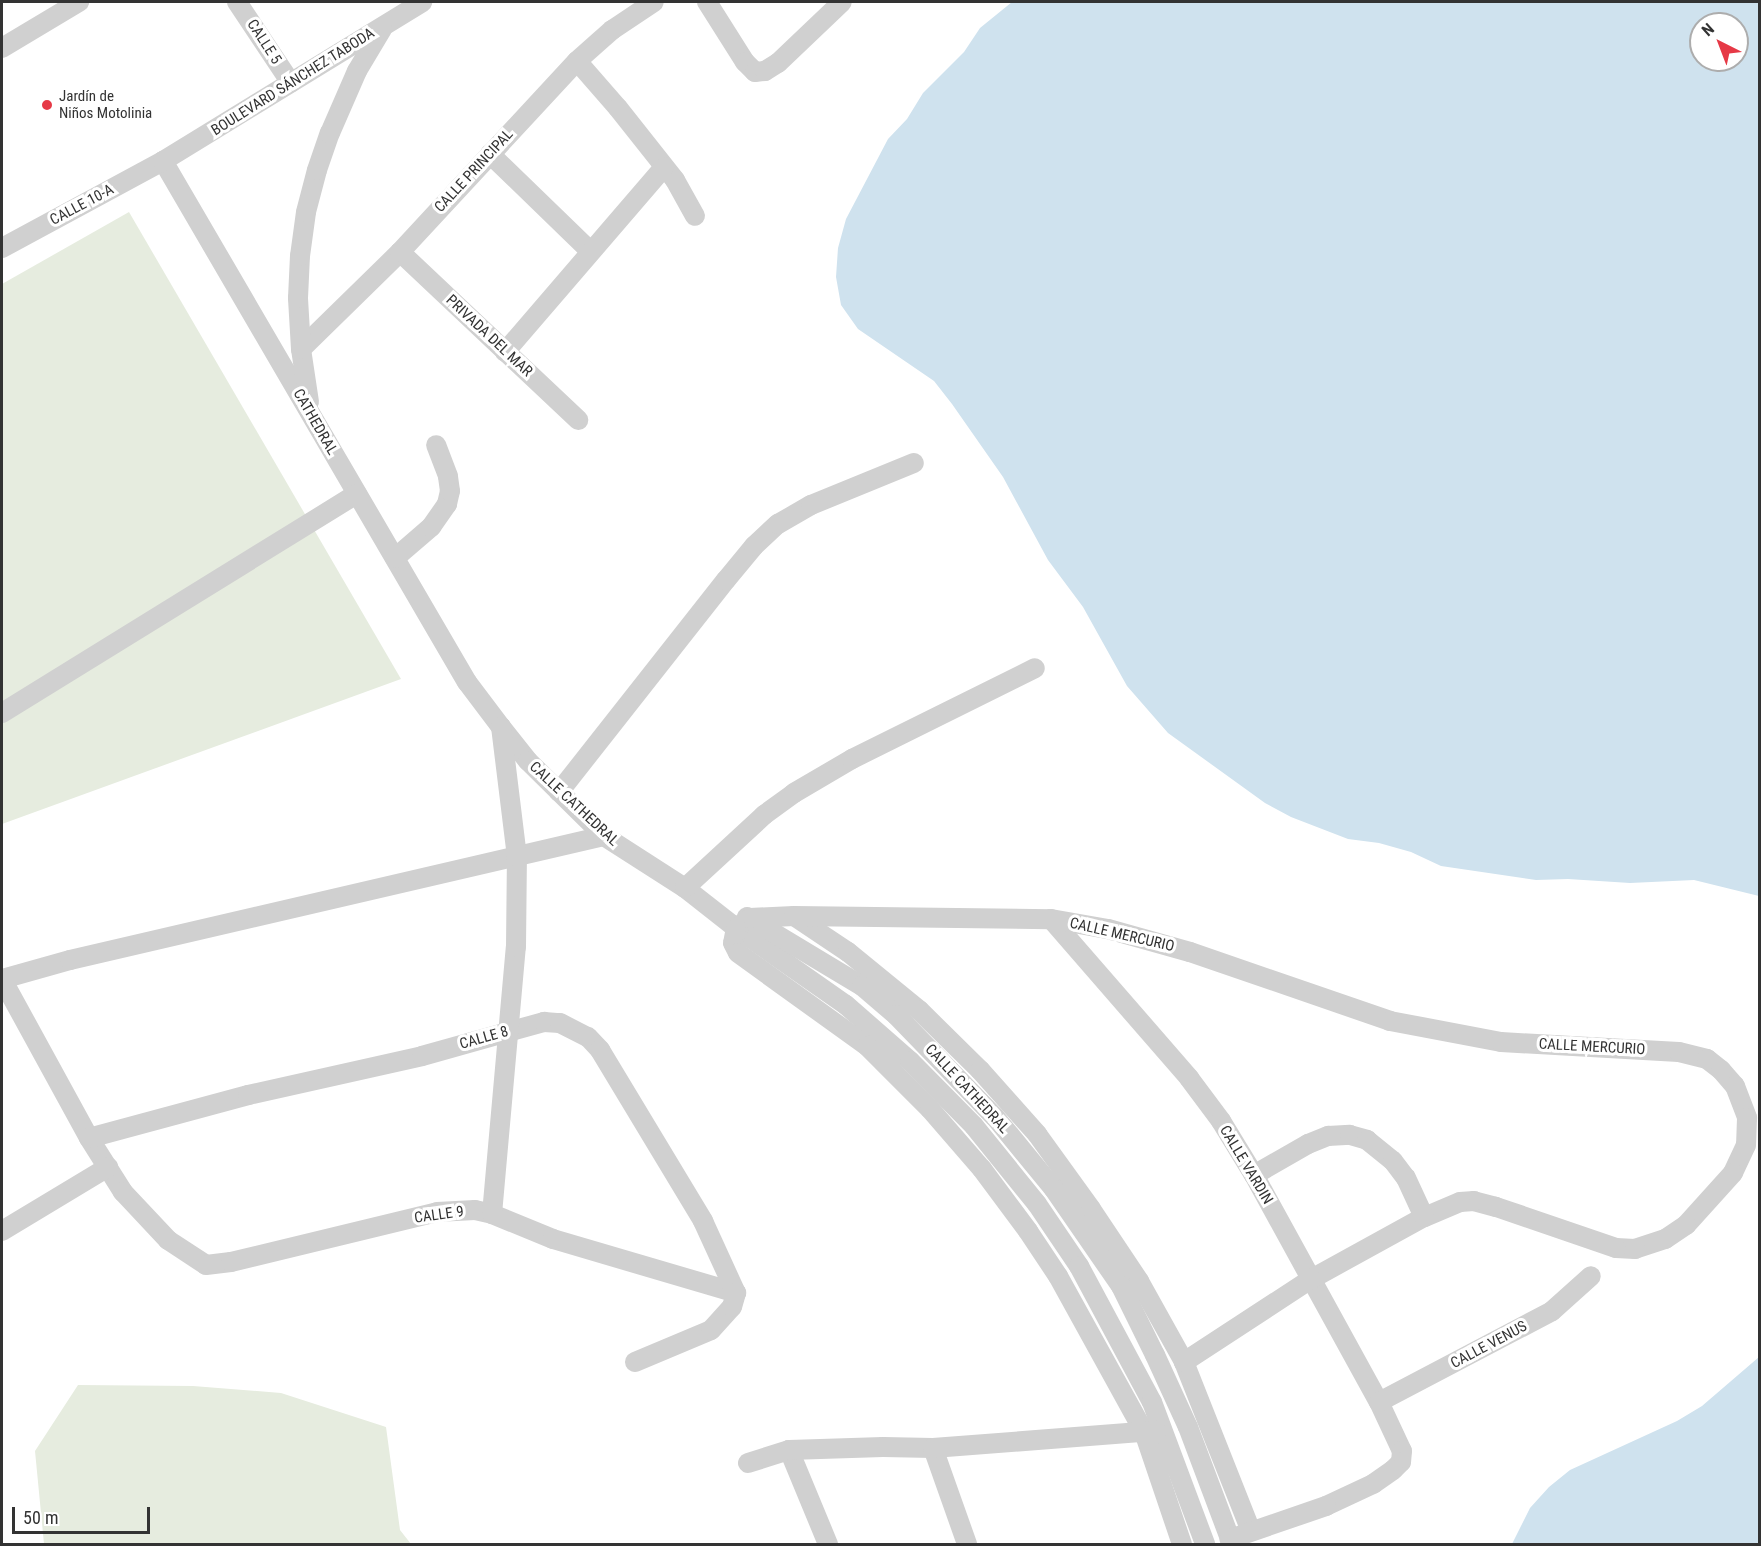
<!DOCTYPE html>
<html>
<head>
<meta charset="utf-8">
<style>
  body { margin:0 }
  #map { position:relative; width:1761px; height:1546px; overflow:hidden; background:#fff; font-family:"Roboto Condensed",sans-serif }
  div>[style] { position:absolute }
  .green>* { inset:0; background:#e6ecdf }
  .water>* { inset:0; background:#cfe2ee }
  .minor>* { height:20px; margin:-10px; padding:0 10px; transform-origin:10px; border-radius:10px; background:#d0d0d0 }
  .dots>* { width:16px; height:16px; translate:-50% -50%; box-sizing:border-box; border:3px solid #fff; border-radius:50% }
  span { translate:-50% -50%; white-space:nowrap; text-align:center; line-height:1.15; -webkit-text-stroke:6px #fff; paint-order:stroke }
  .street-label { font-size:15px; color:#333 }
  .poi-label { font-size:15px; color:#333 }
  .left { translate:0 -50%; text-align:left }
  .frame { position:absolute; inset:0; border:3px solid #333; pointer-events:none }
  .north { position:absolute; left:1689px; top:12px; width:60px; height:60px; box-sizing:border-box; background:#fff; border:2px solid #adadad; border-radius:50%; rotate:318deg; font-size:16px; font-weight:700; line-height:24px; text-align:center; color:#333 }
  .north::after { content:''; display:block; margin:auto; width:21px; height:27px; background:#e63946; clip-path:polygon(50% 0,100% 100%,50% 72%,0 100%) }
  .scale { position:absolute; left:12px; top:1507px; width:138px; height:27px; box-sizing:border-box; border:3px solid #333; border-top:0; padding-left:8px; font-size:18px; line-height:21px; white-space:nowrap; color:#333; -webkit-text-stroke:4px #fff; paint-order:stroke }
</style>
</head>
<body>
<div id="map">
  <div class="green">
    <i style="clip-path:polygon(129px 212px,401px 679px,2px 824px,2px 284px)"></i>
    <i style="clip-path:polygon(78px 1385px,193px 1386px,281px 1393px,386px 1427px,400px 1530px,411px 1544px,44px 1544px,35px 1451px)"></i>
  </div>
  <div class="water">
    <i style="clip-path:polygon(evenodd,1012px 2px,1759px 2px,1759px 896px,1694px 880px,1630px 883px,1568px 879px,1536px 880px,1441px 866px,1411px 852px,1379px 843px,1348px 839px,1291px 817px,1265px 803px,1168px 733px,1127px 686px,1083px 607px,1048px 560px,1003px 477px,952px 404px,934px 381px,858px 329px,841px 305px,836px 277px,838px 248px,846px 219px,888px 139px,907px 119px,923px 93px,964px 52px,980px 28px,1012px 2px,1701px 24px,1737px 24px,1737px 60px,1701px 60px,1701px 24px)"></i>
    <i style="clip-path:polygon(1759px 1357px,1759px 1544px,1512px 1544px,1530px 1508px,1549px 1487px,1570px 1470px,1677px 1421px,1702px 1406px)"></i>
  </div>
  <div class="minor">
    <i style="left:237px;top:2px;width:97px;rotate:56.3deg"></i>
    <i style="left:707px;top:2px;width:71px;rotate:57.7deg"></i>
    <i style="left:745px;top:62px;width:14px;rotate:45deg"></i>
    <i style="left:755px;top:72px;width:10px;rotate:-6deg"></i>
    <i style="left:765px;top:71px;width:15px;rotate:-32deg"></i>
    <i style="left:778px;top:63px;width:88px;rotate:-43.6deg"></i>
    <i style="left:2px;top:48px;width:90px;rotate:-30.9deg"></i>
    <i style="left:577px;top:61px;width:62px;rotate:48.9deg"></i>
    <i style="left:618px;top:108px;width:92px;rotate:51.6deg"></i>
    <i style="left:675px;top:180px;width:41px;rotate:60.9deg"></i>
    <i style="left:490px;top:154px;width:139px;rotate:44.1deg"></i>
    <i style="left:163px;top:161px;width:603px;rotate:59.74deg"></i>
    <i style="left:467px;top:682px;width:56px;rotate:52.9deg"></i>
    <i style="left:501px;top:727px;width:43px;rotate:51.5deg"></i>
    <i style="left:528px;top:761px;width:107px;rotate:44.6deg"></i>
    <i style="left:604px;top:836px;width:96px;rotate:32.7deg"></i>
    <i style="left:685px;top:888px;width:65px;rotate:38.1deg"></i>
    <i style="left:736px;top:928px;width:134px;rotate:35deg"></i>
    <i style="left:846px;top:1005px;width:85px;rotate:41.2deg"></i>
    <i style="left:910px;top:1061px;width:91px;rotate:45.4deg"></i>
    <i style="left:974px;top:1126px;width:100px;rotate:51.1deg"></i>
    <i style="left:1037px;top:1204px;width:75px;rotate:55.9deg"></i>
    <i style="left:1079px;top:1266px;width:154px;rotate:61.8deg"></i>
    <i style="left:1152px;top:1402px;width:152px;rotate:69.5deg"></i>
    <i style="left:2px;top:248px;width:183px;rotate:-28.4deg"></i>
    <i style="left:163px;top:161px;width:304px;rotate:-31.5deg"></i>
    <i style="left:400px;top:252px;width:245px;rotate:43.3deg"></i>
    <i style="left:301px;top:349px;width:139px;rotate:-44.4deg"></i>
    <i style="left:400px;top:252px;width:260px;rotate:-47.2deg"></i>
    <i style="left:577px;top:61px;width:47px;rotate:-41.5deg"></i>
    <i style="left:612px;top:30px;width:50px;rotate:-33.7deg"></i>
    <i style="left:505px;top:352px;width:244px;rotate:-49.3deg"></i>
    <i style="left:309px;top:402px;width:54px;rotate:-98.6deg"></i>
    <i style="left:301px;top:349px;width:51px;rotate:-93.4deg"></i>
    <i style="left:298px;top:298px;width:42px;rotate:-87.3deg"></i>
    <i style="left:300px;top:256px;width:44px;rotate:-82.2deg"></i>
    <i style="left:306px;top:212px;width:43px;rotate:-75.3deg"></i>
    <i style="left:317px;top:170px;width:39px;rotate:-71deg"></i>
    <i style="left:330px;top:133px;width:68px;rotate:-66.5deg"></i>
    <i style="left:357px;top:71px;width:49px;rotate:-59.2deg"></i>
    <i style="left:395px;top:558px;width:48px;rotate:-40.7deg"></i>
    <i style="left:431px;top:527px;width:28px;rotate:-55deg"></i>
    <i style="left:447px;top:504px;width:13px;rotate:-77deg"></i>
    <i style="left:450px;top:491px;width:15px;rotate:-98deg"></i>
    <i style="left:448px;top:476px;width:33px;rotate:-111deg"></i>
    <i style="left:2px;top:713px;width:417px;rotate:-31.7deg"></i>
    <i style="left:559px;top:792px;width:270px;rotate:-51.8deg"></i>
    <i style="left:726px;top:580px;width:44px;rotate:-50.5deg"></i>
    <i style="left:754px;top:546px;width:33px;rotate:-43deg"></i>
    <i style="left:778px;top:524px;width:38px;rotate:-30deg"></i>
    <i style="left:811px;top:505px;width:111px;rotate:-22.2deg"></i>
    <i style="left:685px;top:888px;width:108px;rotate:-42.7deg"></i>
    <i style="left:764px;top:815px;width:37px;rotate:-36deg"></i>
    <i style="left:794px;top:793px;width:67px;rotate:-30.4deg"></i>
    <i style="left:852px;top:759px;width:204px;rotate:-26.4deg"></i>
    <i style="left:794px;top:916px;width:65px;rotate:33.7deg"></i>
    <i style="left:848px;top:952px;width:92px;rotate:39.2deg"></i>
    <i style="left:919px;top:1010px;width:86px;rotate:44.5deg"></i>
    <i style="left:980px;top:1070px;width:86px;rotate:48.3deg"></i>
    <i style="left:1037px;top:1134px;width:92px;rotate:54.2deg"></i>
    <i style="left:1091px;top:1209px;width:87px;rotate:56.3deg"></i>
    <i style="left:1139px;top:1281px;width:93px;rotate:60.9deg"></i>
    <i style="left:1184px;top:1362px;width:182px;rotate:68.4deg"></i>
    <i style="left:747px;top:917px;width:134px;rotate:31deg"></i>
    <i style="left:862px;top:986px;width:45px;rotate:40.5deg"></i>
    <i style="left:896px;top:1015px;width:142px;rotate:45.9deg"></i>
    <i style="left:995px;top:1117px;width:93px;rotate:50.7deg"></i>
    <i style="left:1054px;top:1189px;width:118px;rotate:55.4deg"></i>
    <i style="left:1121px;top:1286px;width:77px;rotate:63.8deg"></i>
    <i style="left:1155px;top:1355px;width:79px;rotate:65.4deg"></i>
    <i style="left:1188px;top:1427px;width:125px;rotate:69.4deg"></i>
    <i style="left:1051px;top:919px;width:211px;rotate:49deg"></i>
    <i style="left:1189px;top:1078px;width:54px;rotate:53.3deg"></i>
    <i style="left:1221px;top:1121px;width:63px;rotate:58.6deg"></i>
    <i style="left:1254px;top:1175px;width:259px;rotate:61.2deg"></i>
    <i style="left:1379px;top:1402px;width:54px;rotate:64.9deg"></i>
    <i style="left:1402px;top:1451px;width:11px;rotate:95deg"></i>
    <i style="left:1401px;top:1462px;width:11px;rotate:135deg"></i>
    <i style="left:1393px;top:1470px;width:24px;rotate:145deg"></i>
    <i style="left:1373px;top:1484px;width:52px;rotate:154.9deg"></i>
    <i style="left:1326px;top:1506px;width:102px;rotate:161deg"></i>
    <i style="left:736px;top:928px;width:17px;rotate:-36deg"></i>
    <i style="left:750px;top:918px;width:44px;rotate:-2.6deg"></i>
    <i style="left:794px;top:916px;width:257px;rotate:0.7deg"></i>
    <i style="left:1051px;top:919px;width:58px;rotate:10deg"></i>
    <i style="left:1108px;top:929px;width:85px;rotate:15.7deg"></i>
    <i style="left:1190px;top:952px;width:212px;rotate:19deg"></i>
    <i style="left:1390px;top:1021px;width:113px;rotate:10.7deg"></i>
    <i style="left:1501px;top:1042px;width:178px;rotate:3.2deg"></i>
    <i style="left:1679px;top:1052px;width:29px;rotate:14deg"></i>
    <i style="left:1707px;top:1059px;width:18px;rotate:38deg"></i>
    <i style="left:1721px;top:1070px;width:21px;rotate:49deg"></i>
    <i style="left:1735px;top:1086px;width:34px;rotate:69deg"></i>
    <i style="left:1747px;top:1118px;width:27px;rotate:92deg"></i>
    <i style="left:1746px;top:1145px;width:31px;rotate:115deg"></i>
    <i style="left:1733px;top:1173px;width:70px;rotate:132.1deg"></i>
    <i style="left:1686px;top:1225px;width:25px;rotate:146deg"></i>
    <i style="left:1665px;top:1239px;width:32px;rotate:162deg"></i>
    <i style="left:1635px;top:1249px;width:19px;rotate:-177deg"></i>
    <i style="left:1616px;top:1248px;width:127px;rotate:-161.1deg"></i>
    <i style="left:1496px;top:1207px;width:23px;rotate:-165deg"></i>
    <i style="left:1474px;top:1201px;width:14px;rotate:176deg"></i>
    <i style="left:1460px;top:1202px;width:39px;rotate:157deg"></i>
    <i style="left:1424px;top:1217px;width:129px;rotate:151.2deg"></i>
    <i style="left:1311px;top:1279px;width:152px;rotate:146.8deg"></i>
    <i style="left:736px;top:928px;width:15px;rotate:101deg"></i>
    <i style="left:733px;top:943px;width:11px;rotate:63deg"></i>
    <i style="left:738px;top:953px;width:159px;rotate:35.8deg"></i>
    <i style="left:867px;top:1046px;width:89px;rotate:45deg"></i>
    <i style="left:930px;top:1109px;width:79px;rotate:49.1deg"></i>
    <i style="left:982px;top:1169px;width:77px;rotate:53.4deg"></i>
    <i style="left:1028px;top:1231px;width:54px;rotate:56.3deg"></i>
    <i style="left:1058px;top:1276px;width:178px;rotate:61.1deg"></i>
    <i style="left:1144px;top:1432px;width:118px;rotate:71.3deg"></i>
    <i style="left:2px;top:979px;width:181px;rotate:61.3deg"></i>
    <i style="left:89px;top:1138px;width:64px;rotate:57.8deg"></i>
    <i style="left:123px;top:1192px;width:66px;rotate:46.8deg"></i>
    <i style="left:168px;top:1240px;width:45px;rotate:33.3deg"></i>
    <i style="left:206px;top:1265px;width:25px;rotate:-7deg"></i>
    <i style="left:231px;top:1262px;width:212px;rotate:-13.6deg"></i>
    <i style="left:437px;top:1212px;width:38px;rotate:-3deg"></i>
    <i style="left:475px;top:1210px;width:17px;rotate:13deg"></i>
    <i style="left:492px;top:1214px;width:66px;rotate:22.3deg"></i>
    <i style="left:553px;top:1239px;width:191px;rotate:16.4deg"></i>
    <i style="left:2px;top:979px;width:71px;rotate:-15.6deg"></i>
    <i style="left:70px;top:960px;width:548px;rotate:-13.07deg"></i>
    <i style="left:89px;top:1138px;width:165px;rotate:-15.1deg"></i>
    <i style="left:248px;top:1095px;width:178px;rotate:-12.6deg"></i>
    <i style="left:422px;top:1056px;width:127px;rotate:-15.6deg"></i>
    <i style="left:544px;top:1022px;width:16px;rotate:4deg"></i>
    <i style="left:560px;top:1023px;width:31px;rotate:27deg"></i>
    <i style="left:588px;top:1037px;width:18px;rotate:47deg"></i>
    <i style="left:600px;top:1050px;width:200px;rotate:58.9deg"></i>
    <i style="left:703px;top:1221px;width:79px;rotate:65.4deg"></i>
    <i style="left:1254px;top:1175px;width:62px;rotate:-29.9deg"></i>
    <i style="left:1308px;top:1144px;width:22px;rotate:-22deg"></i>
    <i style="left:1328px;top:1136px;width:22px;rotate:-3deg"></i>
    <i style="left:1350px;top:1135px;width:18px;rotate:16deg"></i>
    <i style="left:1367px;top:1140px;width:33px;rotate:39deg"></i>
    <i style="left:1393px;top:1161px;width:21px;rotate:53deg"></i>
    <i style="left:1406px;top:1178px;width:43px;rotate:65.2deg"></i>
    <i style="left:492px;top:1214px;width:268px;rotate:-84.9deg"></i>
    <i style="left:516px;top:947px;width:90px;rotate:-89.4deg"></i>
    <i style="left:517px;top:857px;width:131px;rotate:-97deg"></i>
    <i style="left:2px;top:1231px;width:124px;rotate:-31.1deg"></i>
    <i style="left:635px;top:1362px;width:82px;rotate:-22.8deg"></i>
    <i style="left:711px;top:1330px;width:31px;rotate:-48deg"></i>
    <i style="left:732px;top:1307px;width:15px;rotate:-74deg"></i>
    <i style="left:1379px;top:1402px;width:195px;rotate:-27.7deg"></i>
    <i style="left:1552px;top:1311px;width:52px;rotate:-41.9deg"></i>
    <i style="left:933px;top:1448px;width:102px;rotate:70.5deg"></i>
    <i style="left:789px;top:1450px;width:102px;rotate:67.5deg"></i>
    <i style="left:748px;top:1463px;width:43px;rotate:-17.6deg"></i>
    <i style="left:789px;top:1450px;width:94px;rotate:-1.8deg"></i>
    <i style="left:883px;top:1447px;width:50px;rotate:1.1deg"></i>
    <i style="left:933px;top:1448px;width:224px;rotate:-4.4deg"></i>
  </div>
  <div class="dots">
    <i style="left:47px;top:105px;background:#e63946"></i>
  </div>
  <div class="street-label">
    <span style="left:264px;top:42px;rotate:57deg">CALLE 5</span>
    <span style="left:293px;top:82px;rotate:-32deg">BOULEVARD SÁNCHEZ TABODA</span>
    <span style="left:474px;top:171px;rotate:-47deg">CALLE PRINCIPAL</span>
    <span style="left:82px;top:205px;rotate:-28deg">CALLE 10-A</span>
    <span style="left:489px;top:336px;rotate:43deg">PRIVADA DEL MAR</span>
    <span style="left:315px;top:422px;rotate:60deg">CATHEDRAL</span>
    <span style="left:574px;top:804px;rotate:43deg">CALLE CATHEDRAL</span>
    <span style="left:1122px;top:935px;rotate:13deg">CALLE MERCURIO</span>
    <span style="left:484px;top:1038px;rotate:-16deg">CALLE 8</span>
    <span style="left:1592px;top:1047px;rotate:3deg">CALLE MERCURIO</span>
    <span style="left:967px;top:1089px;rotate:47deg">CALLE CATHEDRAL</span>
    <span style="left:1246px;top:1165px;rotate:59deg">CALLE VARDIN</span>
    <span style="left:439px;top:1215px;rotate:-8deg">CALLE 9</span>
    <span style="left:1489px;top:1345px;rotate:-28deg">CALLE VENUS</span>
  </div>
  <div class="poi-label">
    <span class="left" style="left:59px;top:105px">Jardín de<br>Niños Motolinia</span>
  </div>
  <div class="frame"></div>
  <div class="north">N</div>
  <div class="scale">50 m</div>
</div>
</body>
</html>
